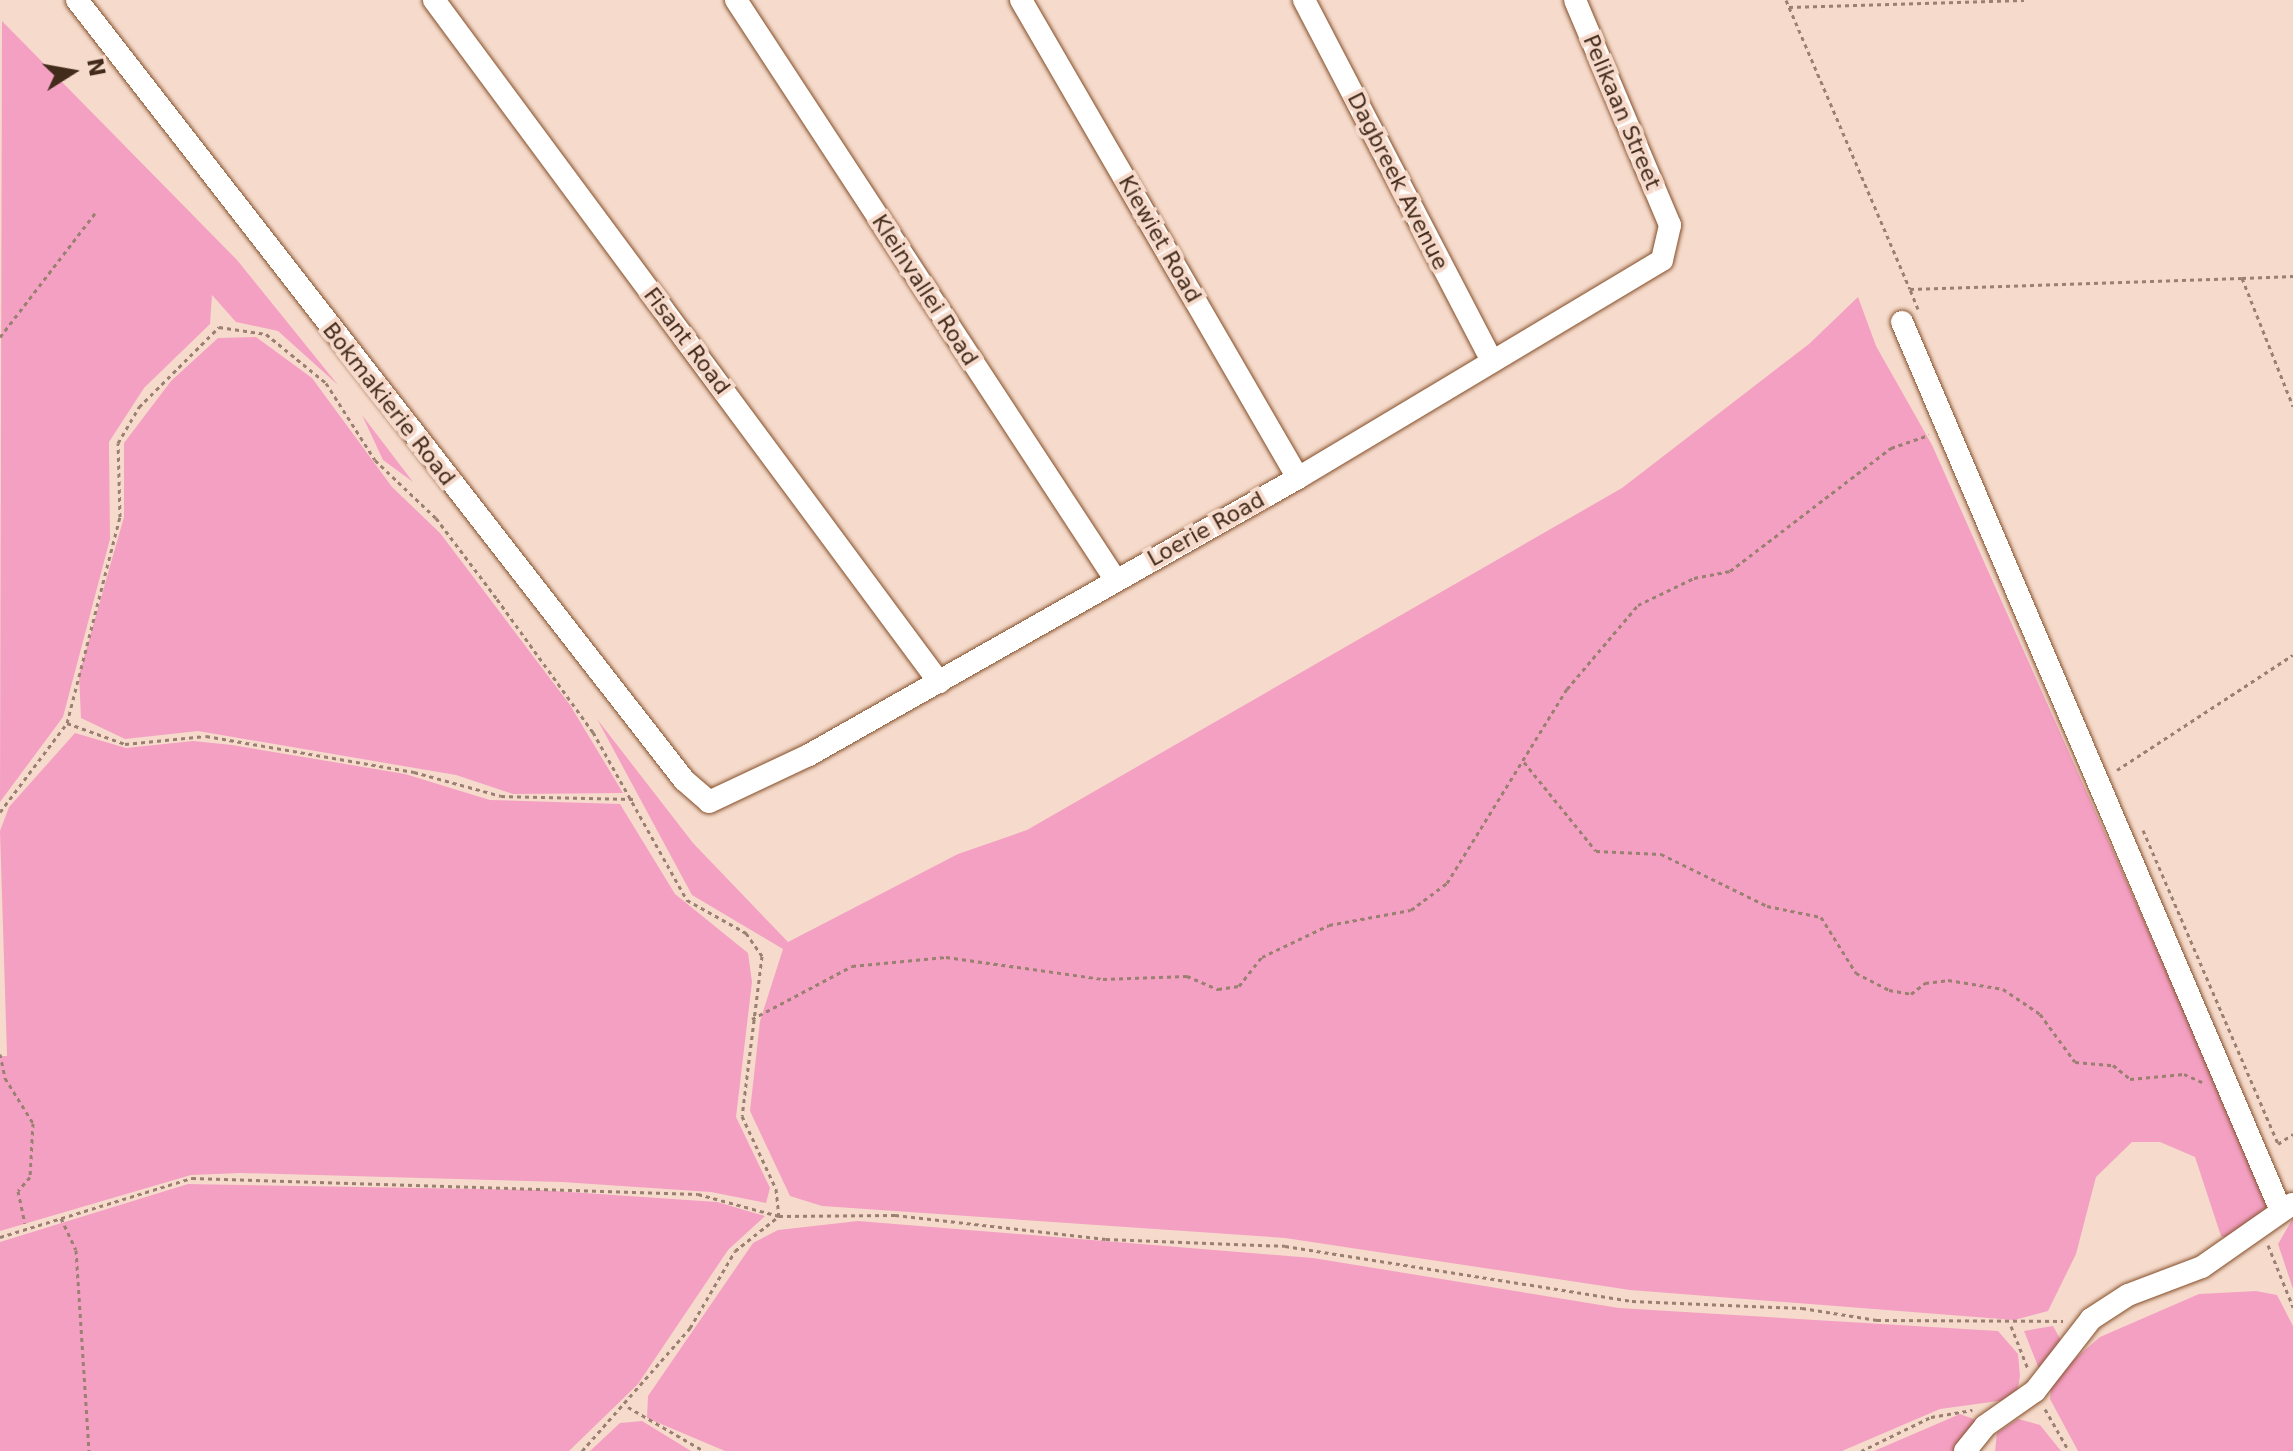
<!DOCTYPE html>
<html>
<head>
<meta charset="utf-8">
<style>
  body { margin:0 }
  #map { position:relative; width:2293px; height:1451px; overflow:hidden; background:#f6dbcc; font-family:"DejaVu Sans",sans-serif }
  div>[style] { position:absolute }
  .green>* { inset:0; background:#f4a0c3 }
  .path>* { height:3px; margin-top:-1.5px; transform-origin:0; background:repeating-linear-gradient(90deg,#998070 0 4px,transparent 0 8px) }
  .roads { filter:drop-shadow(0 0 2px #844e28) drop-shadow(0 0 2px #844e28) }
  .minor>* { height:22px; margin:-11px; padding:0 11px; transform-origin:11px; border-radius:11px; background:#fff }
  span { translate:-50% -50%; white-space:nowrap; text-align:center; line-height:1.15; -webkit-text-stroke:8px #f6dbcc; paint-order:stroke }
  .street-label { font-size:22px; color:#432b1b }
  .north { position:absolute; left:32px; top:32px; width:80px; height:80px; -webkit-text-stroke:6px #f6dbcc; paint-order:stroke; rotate:79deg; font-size:22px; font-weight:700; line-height:32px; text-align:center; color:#432b1b }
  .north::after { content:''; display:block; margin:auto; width:28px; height:36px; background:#432b1b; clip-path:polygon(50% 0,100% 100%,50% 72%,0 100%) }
</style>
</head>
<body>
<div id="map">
  <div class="green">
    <i style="clip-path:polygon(2px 21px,237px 260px,338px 385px,278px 331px,236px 322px,212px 295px,210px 324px,144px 388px,109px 442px,110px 539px,63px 717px,0 802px)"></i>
    <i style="clip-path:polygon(1858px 297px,1876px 346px,1932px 445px,2268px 1199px,2265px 1214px,2229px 1239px,2221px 1236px,2195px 1157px,2160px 1142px,2132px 1142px,2096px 1177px,2076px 1254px,2048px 1311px,2014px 1320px,1630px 1290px,1285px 1238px,822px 1206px,790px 1196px,750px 1111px,760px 1021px,783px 949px,692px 895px,597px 719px,693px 843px,788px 942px,958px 854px,1027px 830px,1622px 488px,1809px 344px)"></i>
    <i style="clip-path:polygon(256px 337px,312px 378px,392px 487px,440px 533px,570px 705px,623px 793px,513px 794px,456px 775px,198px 731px,125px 739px,81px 718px,79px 675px,124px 517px,124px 443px,171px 381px,218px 338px)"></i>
    <i style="clip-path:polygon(362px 415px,413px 482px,383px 460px)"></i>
    <i style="clip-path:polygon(75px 733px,126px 748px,193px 741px,232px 745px,405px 774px,490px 800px,620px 804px,675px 894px,748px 953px,752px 982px,736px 1117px,770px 1188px,766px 1203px,711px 1192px,562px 1182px,241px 1173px,191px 1175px,0 1231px,0 1056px,7px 1056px,0 831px,9px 807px)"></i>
    <i style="clip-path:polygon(188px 1184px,540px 1190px,717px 1202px,765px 1216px,728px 1250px,638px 1384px,569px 1451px,0 1451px,0 1242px)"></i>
    <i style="clip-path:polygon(2293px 1218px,2293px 1289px,2278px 1244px)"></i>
    <i style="clip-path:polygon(858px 1221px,1313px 1258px,1619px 1308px,1998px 1331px,2018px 1354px,2020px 1376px,2017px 1393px,2006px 1400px,1940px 1409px,1842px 1451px,725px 1451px,647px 1418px,648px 1396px,753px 1243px,778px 1230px)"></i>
    <i style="clip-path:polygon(2256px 1291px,2277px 1295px,2293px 1326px,2293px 1451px,2078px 1451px,2050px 1399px,2051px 1385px,2070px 1363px,2100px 1337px,2199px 1294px)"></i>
    <i style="clip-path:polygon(2053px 1326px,2063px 1344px,2039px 1369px,2024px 1331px)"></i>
    <i style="clip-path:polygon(1960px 1414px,1976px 1420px,1953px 1451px,1874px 1451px)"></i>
    <i style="clip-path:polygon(2018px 1419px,2040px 1425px,2061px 1451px,1995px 1451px,1997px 1433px)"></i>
    <i style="clip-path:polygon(642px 1421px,691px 1451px,590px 1451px,620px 1423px)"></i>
  </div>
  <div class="path">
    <i style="left:1786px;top:0;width:314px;rotate:66.8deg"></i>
    <i style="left:1789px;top:7px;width:235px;rotate:-1.7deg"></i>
    <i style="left:2242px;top:278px;width:51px;rotate:-2.2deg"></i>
    <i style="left:1918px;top:309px;width:22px;rotate:-112deg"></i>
    <i style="left:1910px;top:289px;width:332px;rotate:-1.9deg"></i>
    <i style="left:2242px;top:278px;width:138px;rotate:68.3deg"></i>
    <i style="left:0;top:337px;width:156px;rotate:-52.5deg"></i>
    <i style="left:67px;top:723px;width:213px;rotate:-75.6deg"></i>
    <i style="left:120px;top:517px;width:74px;rotate:-91.5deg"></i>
    <i style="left:118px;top:443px;width:42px;rotate:-59.7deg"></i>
    <i style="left:139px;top:407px;width:113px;rotate:-45deg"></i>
    <i style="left:219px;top:327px;width:48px;rotate:8.5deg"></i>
    <i style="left:266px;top:334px;width:77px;rotate:39.2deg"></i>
    <i style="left:326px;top:383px;width:91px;rotate:57.5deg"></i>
    <i style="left:375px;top:460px;width:84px;rotate:43.6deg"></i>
    <i style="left:436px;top:518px;width:101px;rotate:53deg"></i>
    <i style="left:497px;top:599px;width:164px;rotate:54.2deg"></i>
    <i style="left:593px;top:732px;width:193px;rotate:60.8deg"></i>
    <i style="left:687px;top:900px;width:68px;rotate:29.2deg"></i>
    <i style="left:746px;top:933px;width:28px;rotate:55deg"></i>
    <i style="left:762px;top:956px;width:161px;rotate:97.1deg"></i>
    <i style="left:742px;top:1116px;width:81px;rotate:65deg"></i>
    <i style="left:776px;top:1189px;width:27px;rotate:84deg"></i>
    <i style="left:1524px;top:762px;width:114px;rotate:51deg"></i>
    <i style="left:1596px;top:851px;width:65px;rotate:2.6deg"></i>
    <i style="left:1661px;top:854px;width:118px;rotate:26.1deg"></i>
    <i style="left:1767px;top:906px;width:55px;rotate:11.5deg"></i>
    <i style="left:1821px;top:917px;width:66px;rotate:58deg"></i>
    <i style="left:1856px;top:973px;width:37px;rotate:27deg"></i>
    <i style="left:1889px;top:990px;width:22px;rotate:10deg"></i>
    <i style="left:1911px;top:994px;width:18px;rotate:-38deg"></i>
    <i style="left:1925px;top:983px;width:23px;rotate:-7deg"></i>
    <i style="left:1948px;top:980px;width:56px;rotate:9.3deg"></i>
    <i style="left:2003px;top:989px;width:45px;rotate:34deg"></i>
    <i style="left:2040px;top:1014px;width:59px;rotate:53.9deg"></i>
    <i style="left:2075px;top:1062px;width:38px;rotate:5deg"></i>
    <i style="left:2113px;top:1065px;width:22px;rotate:39deg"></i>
    <i style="left:2130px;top:1079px;width:54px;rotate:-5.3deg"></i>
    <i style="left:2184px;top:1074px;width:20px;rotate:24deg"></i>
    <i style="left:2117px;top:770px;width:210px;rotate:-33.2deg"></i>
    <i style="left:0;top:812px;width:111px;rotate:-53deg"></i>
    <i style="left:67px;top:723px;width:62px;rotate:19.9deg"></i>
    <i style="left:125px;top:744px;width:81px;rotate:-5.6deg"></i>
    <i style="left:206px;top:736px;width:211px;rotate:9.8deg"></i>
    <i style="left:414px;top:772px;width:90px;rotate:15.4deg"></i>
    <i style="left:501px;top:796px;width:132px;rotate:1.3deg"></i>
    <i style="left:2143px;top:830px;width:342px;rotate:66.7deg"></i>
    <i style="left:2278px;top:1144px;width:18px;rotate:-34deg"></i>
    <i style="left:752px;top:1019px;width:113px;rotate:-27.9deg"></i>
    <i style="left:852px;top:966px;width:94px;rotate:-5.5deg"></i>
    <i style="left:946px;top:957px;width:159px;rotate:8deg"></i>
    <i style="left:1103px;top:979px;width:84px;rotate:-2deg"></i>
    <i style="left:1187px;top:976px;width:34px;rotate:23deg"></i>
    <i style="left:1218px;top:989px;width:21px;rotate:-8deg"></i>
    <i style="left:1239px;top:986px;width:37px;rotate:-52deg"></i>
    <i style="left:1262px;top:957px;width:74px;rotate:-25.5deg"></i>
    <i style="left:1329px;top:925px;width:83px;rotate:-10.4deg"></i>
    <i style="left:1411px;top:910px;width:45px;rotate:-36.9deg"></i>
    <i style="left:1447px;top:883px;width:228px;rotate:-58.3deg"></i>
    <i style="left:1567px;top:689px;width:110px;rotate:-49.8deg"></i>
    <i style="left:1638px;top:605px;width:62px;rotate:-25.7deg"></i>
    <i style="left:1694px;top:578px;width:37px;rotate:-11deg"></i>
    <i style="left:1730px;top:571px;width:203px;rotate:-37.4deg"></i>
    <i style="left:1891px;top:448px;width:40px;rotate:-18.9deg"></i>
    <i style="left:0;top:1054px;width:25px;rotate:78deg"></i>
    <i style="left:5px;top:1078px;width:53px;rotate:58.1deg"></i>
    <i style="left:33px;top:1123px;width:54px;rotate:93.2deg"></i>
    <i style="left:30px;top:1177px;width:18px;rotate:131deg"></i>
    <i style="left:18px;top:1191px;width:33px;rotate:78deg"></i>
    <i style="left:61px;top:1218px;width:35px;rotate:65deg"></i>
    <i style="left:76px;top:1250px;width:201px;rotate:86.3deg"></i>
    <i style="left:0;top:1237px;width:201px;rotate:-17.1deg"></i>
    <i style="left:192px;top:1178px;width:506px;rotate:1.81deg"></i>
    <i style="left:698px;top:1194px;width:84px;rotate:15.2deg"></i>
    <i style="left:779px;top:1216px;width:116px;rotate:-0.5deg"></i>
    <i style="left:895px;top:1215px;width:212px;rotate:6.5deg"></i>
    <i style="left:1106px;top:1239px;width:179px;rotate:2.2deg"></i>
    <i style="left:1285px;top:1246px;width:351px;rotate:9deg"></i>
    <i style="left:1632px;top:1301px;width:170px;rotate:2.4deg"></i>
    <i style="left:1802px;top:1308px;width:76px;rotate:9.1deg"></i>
    <i style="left:1877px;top:1320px;width:186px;rotate:0.3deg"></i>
    <i style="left:2268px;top:1245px;width:67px;rotate:68deg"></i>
    <i style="left:2011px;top:1326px;width:46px;rotate:68.4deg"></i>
    <i style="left:628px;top:1407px;width:88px;rotate:30.1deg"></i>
    <i style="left:2045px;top:1409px;width:48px;rotate:60.3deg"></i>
    <i style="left:582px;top:1451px;width:164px;rotate:-48.7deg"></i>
    <i style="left:690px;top:1328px;width:89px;rotate:-59.7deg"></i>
    <i style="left:735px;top:1251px;width:56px;rotate:-38.5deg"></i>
    <i style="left:1861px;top:1451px;width:78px;rotate:-25.9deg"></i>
    <i style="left:1931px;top:1417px;width:42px;rotate:-9.7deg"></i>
  </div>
  <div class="roads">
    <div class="minor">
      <i style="left:77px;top:0;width:988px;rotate:52.11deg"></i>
      <i style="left:684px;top:780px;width:33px;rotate:41deg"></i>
      <i style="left:709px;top:802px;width:110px;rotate:-25.2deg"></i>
      <i style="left:809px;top:755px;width:562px;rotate:-29.53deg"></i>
      <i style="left:1298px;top:478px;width:424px;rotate:-30.9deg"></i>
      <i style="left:1662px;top:260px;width:36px;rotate:-77deg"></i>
      <i style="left:1670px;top:225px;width:244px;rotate:-112.9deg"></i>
      <i style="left:434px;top:0;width:849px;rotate:53.48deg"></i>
      <i style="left:736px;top:0;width:692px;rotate:56.79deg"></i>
      <i style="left:1021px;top:0;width:552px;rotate:59.91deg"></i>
      <i style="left:1304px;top:0;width:407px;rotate:62.5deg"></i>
      <i style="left:1902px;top:322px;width:966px;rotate:66.91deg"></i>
      <i style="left:1965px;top:1451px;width:32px;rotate:-51deg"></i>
      <i style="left:1985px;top:1426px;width:61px;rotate:-35deg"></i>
      <i style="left:2035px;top:1391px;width:91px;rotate:-52.1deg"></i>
      <i style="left:2091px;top:1319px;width:44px;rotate:-33deg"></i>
      <i style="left:2128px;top:1295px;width:79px;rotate:-20.7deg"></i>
      <i style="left:2202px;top:1267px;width:110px;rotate:-35deg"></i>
    </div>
  </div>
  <div class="street-label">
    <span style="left:1622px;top:112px;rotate:67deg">Pelikaan Street</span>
    <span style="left:1398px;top:181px;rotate:63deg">Dagbreek Avenue</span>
    <span style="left:1160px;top:239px;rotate:60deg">Kiewiet Road</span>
    <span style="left:925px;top:290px;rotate:57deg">Kleinvallei Road</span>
    <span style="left:687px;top:341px;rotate:53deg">Fisant Road</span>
    <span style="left:389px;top:404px;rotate:52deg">Bokmakierie Road</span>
    <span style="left:1206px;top:529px;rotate:-29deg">Loerie Road</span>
  </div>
  <div class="north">N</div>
</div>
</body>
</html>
